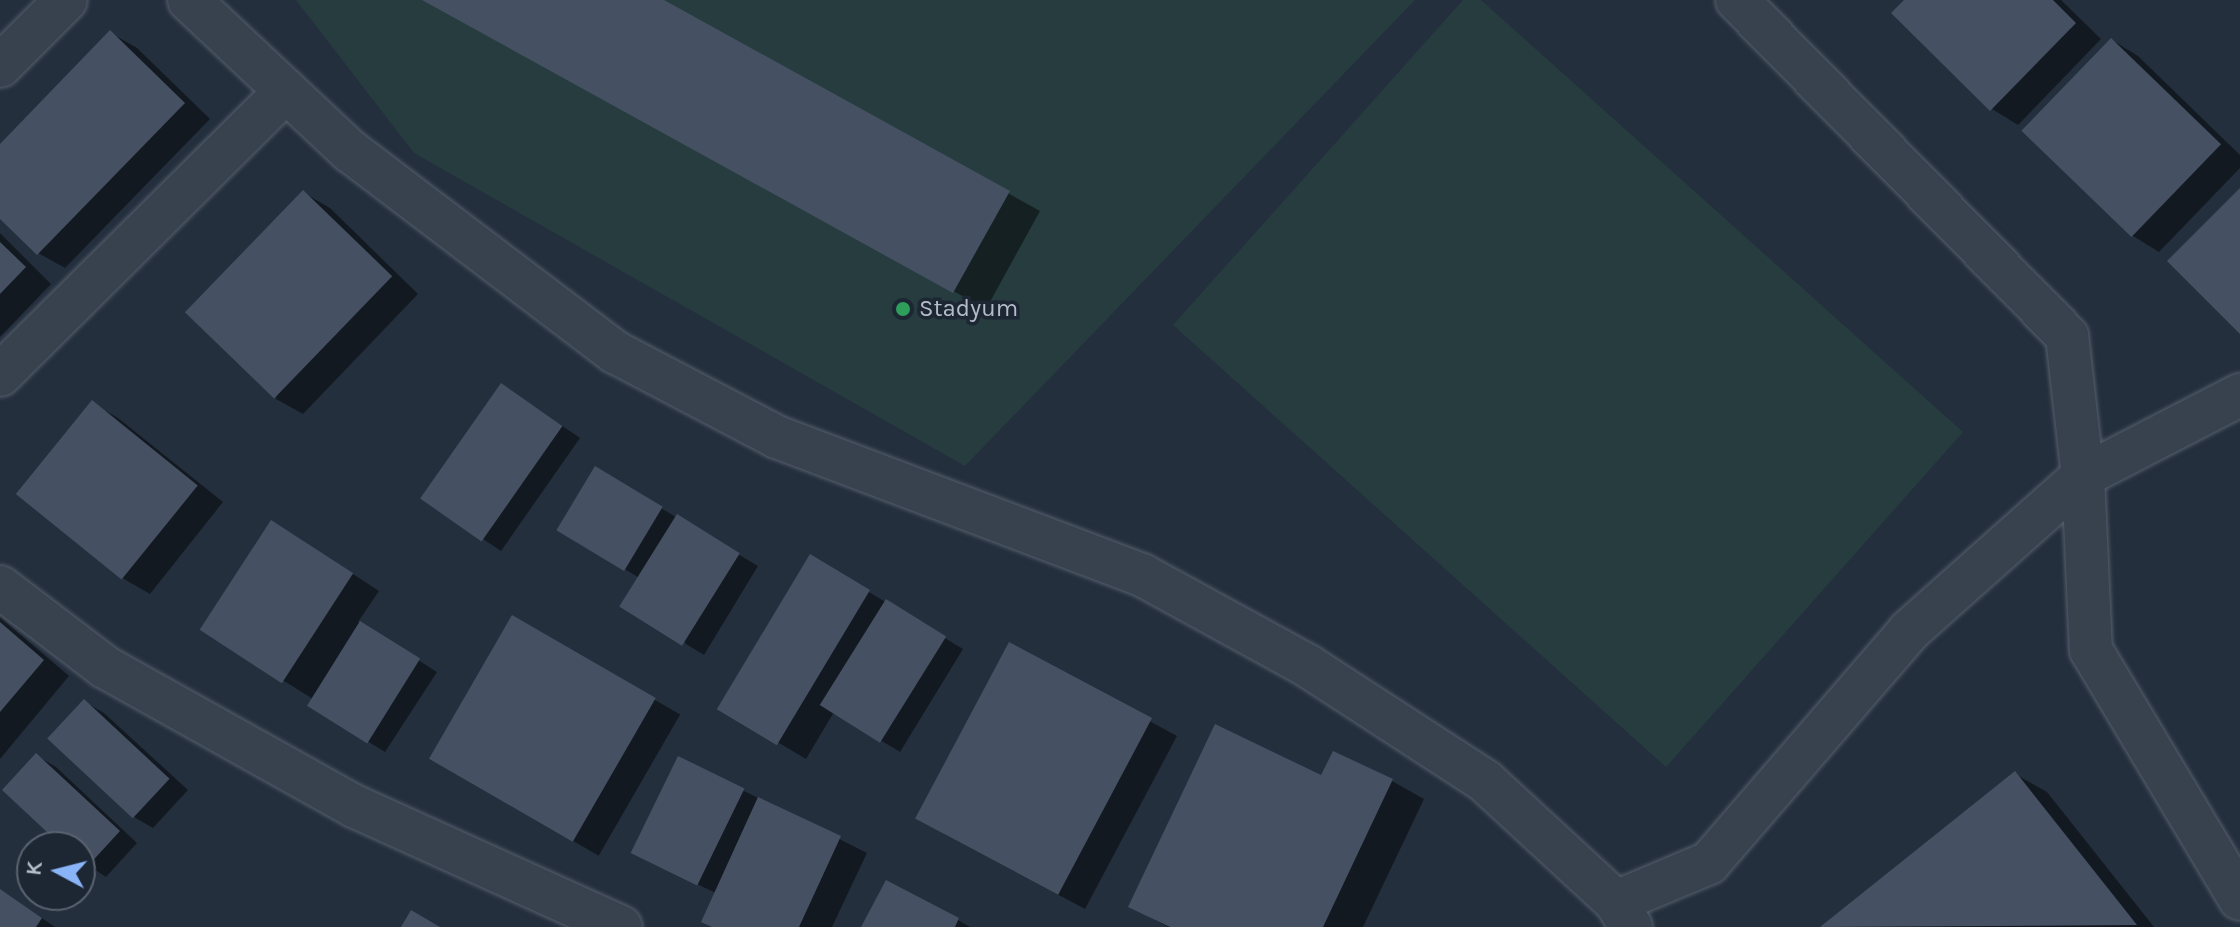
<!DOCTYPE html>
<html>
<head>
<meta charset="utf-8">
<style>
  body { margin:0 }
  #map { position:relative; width:2240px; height:927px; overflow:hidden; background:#242f3e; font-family:Karla,sans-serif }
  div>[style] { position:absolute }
  .green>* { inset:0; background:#263c3f }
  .shadow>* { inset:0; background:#0007; transform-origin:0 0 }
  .building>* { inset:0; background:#455162; transform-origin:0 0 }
  .roads { filter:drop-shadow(0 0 2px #565f6c) drop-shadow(0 0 2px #565f6c) }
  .street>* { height:42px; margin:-21px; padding:0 21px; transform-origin:21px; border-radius:21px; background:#38414e }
  .dots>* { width:22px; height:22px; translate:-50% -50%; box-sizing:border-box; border:4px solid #1d2633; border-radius:50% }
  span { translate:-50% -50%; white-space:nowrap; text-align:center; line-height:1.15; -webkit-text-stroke:7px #1d2633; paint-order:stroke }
  .poi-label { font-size:24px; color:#b4bcc9 }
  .left { translate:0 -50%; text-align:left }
  .north { position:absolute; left:16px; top:831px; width:80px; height:80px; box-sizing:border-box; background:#1d2633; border:2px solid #59626f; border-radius:50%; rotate:277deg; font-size:22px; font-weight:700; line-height:32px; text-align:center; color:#b4bcc9 }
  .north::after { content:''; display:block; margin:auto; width:28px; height:36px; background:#8ab4f8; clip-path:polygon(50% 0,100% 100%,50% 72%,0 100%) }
</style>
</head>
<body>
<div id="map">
  <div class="green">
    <i style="clip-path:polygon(296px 0,1415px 0,965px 466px,414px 153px)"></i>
    <i style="clip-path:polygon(1463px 0,1481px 0,1963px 432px,1666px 767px,1173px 325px)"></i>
  </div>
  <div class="shadow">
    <i style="clip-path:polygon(425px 0,660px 0,1040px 211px,986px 309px)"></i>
    <i style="clip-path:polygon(1906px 0,2061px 0,2101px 39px,2018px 125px,1992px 109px)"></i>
    <i style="clip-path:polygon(111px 33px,137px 48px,210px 119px,65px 268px,38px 253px,0 216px,0 147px)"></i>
    <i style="clip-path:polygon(2112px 40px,2138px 56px,2240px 155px,2240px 168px,2159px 252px,2133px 236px,2024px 131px)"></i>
    <i style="clip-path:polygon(304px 193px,330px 208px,418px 294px,303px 414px,276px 399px)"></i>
    <i style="clip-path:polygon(0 233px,51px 284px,0 337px)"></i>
    <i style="clip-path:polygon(520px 397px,580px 438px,501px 551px,423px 499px)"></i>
    <i style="clip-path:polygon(92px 403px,118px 418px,223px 502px,150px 594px,124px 579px,19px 494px)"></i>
    <i style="clip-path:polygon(614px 480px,758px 566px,704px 655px,686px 644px,641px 579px,559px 529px)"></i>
    <i style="clip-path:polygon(298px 538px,379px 591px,358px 622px,437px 672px,385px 752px,309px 705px,313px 699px,201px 629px)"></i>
    <i style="clip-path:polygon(811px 557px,963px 649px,900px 752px,834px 712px,806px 759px,721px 709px)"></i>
    <i style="clip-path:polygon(0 617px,69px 676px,0 759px)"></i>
    <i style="left:513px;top:618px;width:193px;height:163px;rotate:30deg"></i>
    <i style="clip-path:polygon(1009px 645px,1177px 736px,1085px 909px,944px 834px)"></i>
    <i style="clip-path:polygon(85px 702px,104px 713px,188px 790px,153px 828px,134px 817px,51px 739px)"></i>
    <i style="clip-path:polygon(37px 756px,56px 767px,137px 843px,106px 877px,80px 860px,80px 847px,66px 847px)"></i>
    <i style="clip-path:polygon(679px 758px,867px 853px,832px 927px,714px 927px,716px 893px,654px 864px)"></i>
    <i style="clip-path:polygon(2015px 774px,2047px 792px,2154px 927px,1824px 927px)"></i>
    <i style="clip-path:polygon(1322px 778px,1392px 781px,1424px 799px,1363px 927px,1168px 927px,1130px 906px)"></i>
    <i style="clip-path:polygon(886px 882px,958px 920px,970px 927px,863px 927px)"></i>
    <i style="clip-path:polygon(0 890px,7px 894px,55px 927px,0 927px)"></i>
  </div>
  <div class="building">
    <i style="clip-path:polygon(422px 0,664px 0,1010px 191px,953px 293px)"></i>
    <i style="clip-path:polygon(1904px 0,2053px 0,2076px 23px,1990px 111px,1891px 13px)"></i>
    <i style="clip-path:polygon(110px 30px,185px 103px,37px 255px,0 219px,0 144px)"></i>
    <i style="left:2111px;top:38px;width:153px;height:129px;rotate:44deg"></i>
    <i style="clip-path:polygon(2240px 188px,2240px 334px,2167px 261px)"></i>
    <i style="left:303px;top:190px;width:124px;height:170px;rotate:44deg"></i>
    <i style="clip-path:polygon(0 242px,26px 267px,0 294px)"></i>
    <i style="left:501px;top:383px;width:75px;height:141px;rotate:35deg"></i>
    <i style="left:92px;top:400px;width:136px;height:121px;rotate:39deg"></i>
    <i style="left:595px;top:466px;width:79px;height:75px;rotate:31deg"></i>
    <i style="left:677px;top:514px;width:74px;height:109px;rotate:32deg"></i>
    <i style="left:271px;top:520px;width:98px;height:131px;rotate:33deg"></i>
    <i style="left:810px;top:554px;width:70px;height:181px;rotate:31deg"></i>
    <i style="left:886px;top:599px;width:71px;height:125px;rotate:32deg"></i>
    <i style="left:512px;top:615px;width:166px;height:166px;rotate:30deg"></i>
    <i style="left:360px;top:621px;width:71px;height:100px;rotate:32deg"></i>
    <i style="clip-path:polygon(0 622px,44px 660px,0 712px)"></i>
    <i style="left:1009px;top:642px;width:162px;height:200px;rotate:28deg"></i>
    <i style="left:84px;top:699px;width:117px;height:54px;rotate:43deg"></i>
    <i style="clip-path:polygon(1215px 724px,1321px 775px,1333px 751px,1393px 779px,1323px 927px,1170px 927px,1128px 907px)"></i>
    <i style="clip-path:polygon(36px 753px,120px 831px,86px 868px,80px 862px,80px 847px,63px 847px,2px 790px)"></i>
    <i style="left:678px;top:756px;width:74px;height:108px;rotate:26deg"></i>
    <i style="clip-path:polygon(2015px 771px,2137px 925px,1820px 927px)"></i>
    <i style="clip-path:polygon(758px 797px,841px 836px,799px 927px,712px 927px,701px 922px)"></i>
    <i style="clip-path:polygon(886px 880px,959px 918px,955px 927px,861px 927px)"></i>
    <i style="clip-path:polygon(0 889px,42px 918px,36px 927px,0 927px)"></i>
    <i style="clip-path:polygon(411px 910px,440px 927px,401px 927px)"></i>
  </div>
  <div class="roads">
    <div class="street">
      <i style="left:189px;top:0;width:221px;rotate:43.2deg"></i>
      <i style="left:350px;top:151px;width:333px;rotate:37.2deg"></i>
      <i style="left:615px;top:352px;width:183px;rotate:27.7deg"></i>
      <i style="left:777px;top:437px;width:390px;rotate:20.7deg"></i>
      <i style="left:1142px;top:575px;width:189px;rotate:28.7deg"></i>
      <i style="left:1308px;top:666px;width:211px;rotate:33deg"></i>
      <i style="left:1485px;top:781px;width:178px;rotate:42.7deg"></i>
      <i style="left:1616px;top:902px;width:29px;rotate:59deg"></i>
      <i style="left:1737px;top:0;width:471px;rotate:45.5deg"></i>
      <i style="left:2067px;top:336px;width:141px;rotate:83.5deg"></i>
      <i style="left:2083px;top:476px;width:174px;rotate:87.4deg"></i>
      <i style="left:2091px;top:650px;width:290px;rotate:59.1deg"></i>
      <i style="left:0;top:66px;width:93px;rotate:-45deg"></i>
      <i style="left:0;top:375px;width:403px;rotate:-44.8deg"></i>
      <i style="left:0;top:587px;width:132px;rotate:37.3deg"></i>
      <i style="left:105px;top:667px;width:285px;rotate:29.2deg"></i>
      <i style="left:354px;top:806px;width:293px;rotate:24.4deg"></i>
      <i style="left:1616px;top:902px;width:101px;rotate:-22.8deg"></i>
      <i style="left:1709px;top:863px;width:306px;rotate:-49.2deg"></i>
      <i style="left:1909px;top:631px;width:233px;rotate:-41.7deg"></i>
      <i style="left:2083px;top:476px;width:177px;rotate:-27.3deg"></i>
    </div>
  </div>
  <div class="dots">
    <i style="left:903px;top:309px;background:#2e9e5b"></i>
  </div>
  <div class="poi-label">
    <span class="left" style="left:919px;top:309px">Stadyum</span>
  </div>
  <div class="north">K</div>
</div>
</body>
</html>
